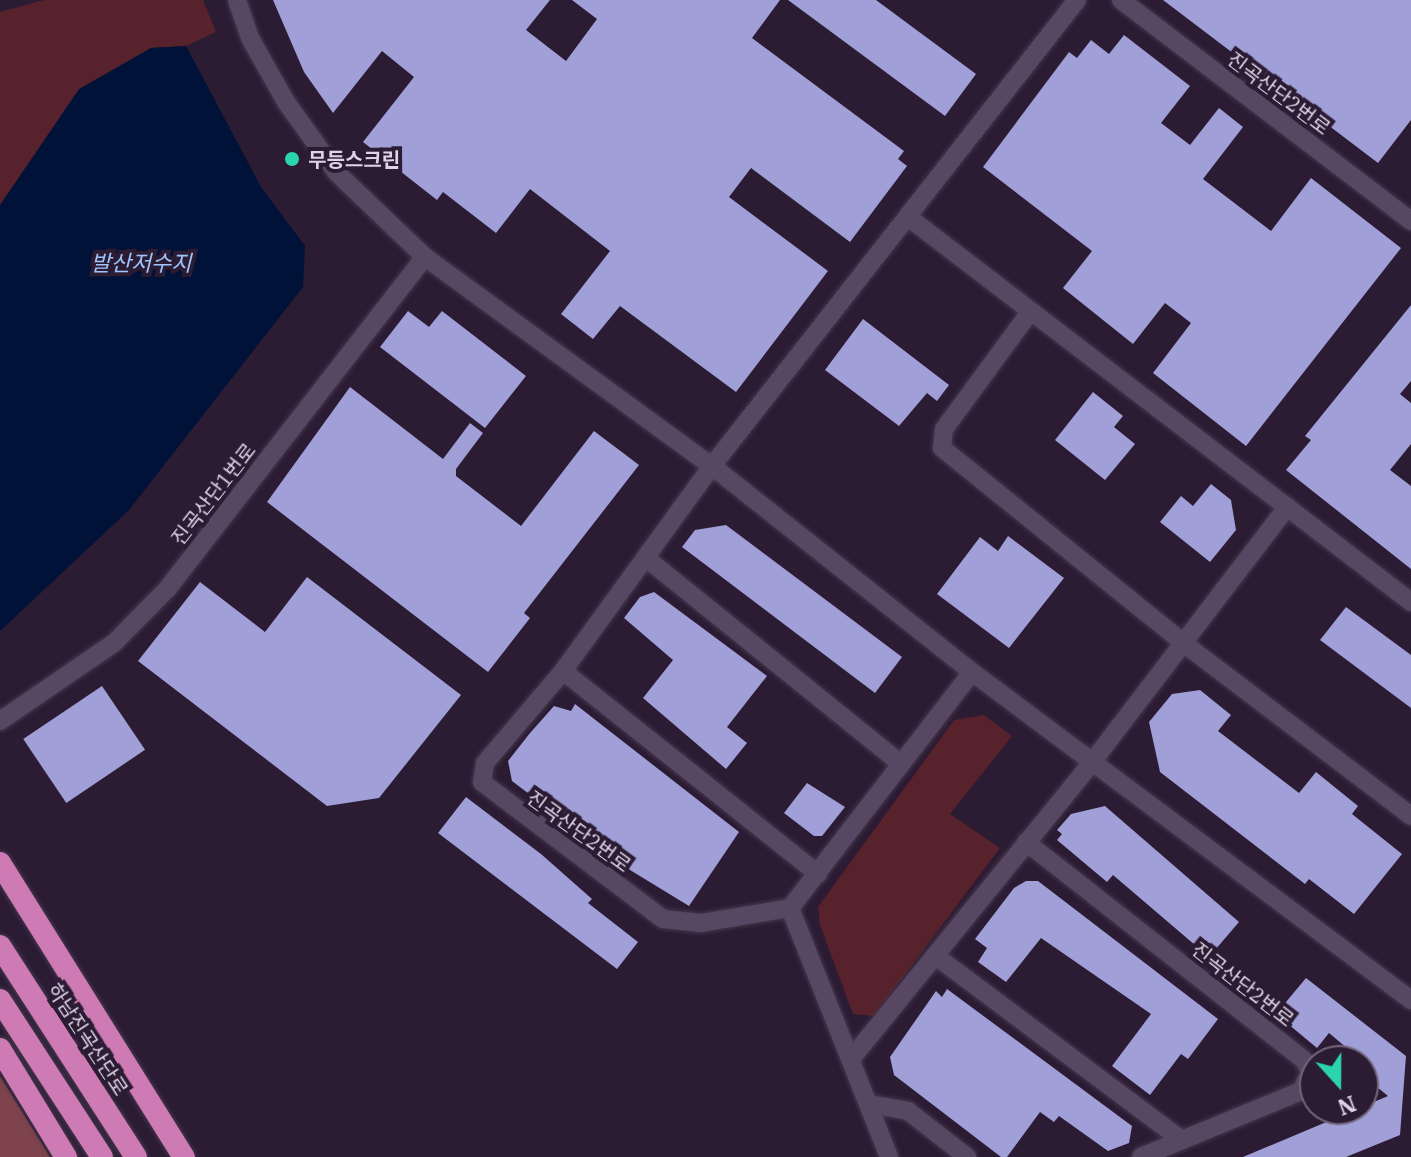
<!DOCTYPE html>
<html>
<head>
<meta charset="utf-8">
<style>
  body { margin:0 }
  #map { position:relative; width:1411px; height:1157px; overflow:hidden; background:#2b1b33; font-family:"IBM Plex Serif","Noto Sans KR",serif }
  div>[style] { position:absolute }
  .green>* { inset:0; background:#57222c }
  .forest>* { inset:0; background:#7e434d }
  .water>* { inset:0; background:#001238 }
  .building>* { inset:0; background:#a09fd8; transform-origin:0 0 }
  .roads { filter:drop-shadow(0 0 2px #44374b) drop-shadow(0 0 2px #44374b) }
  .minor>* { height:18px; margin:-9px; padding:0 9px; transform-origin:9px; border-radius:9px; background:#584762 }
  .trunk>* { height:22px; margin:-11px; padding:0 11px; transform-origin:11px; border-radius:11px; background:#ce7ab4 }
  .dots>* { width:22px; height:22px; translate:-50% -50%; box-sizing:border-box; border:4px solid #2b1b33; border-radius:50% }
  span { translate:-50% -50%; white-space:nowrap; text-align:center; line-height:1.15; -webkit-text-stroke:8px #2b1b33; paint-order:stroke }
  .street-label { font-size:20px; color:#dfd4e5 }
  .poi-label { font-size:20px; color:#dfd4e5; font-weight:700 }
  .left { translate:0 -50%; text-align:left }
  .water-label { font-size:22px; color:#9dc5fc; font-style:italic }
  .north { position:absolute; left:1299px; top:1045px; width:80px; height:80px; box-sizing:border-box; background:#2b1b33; border:2px solid #73657a; border-radius:50%; rotate:159deg; font-size:22px; font-weight:700; line-height:32px; text-align:center; color:#dfd4e5 }
  .north::after { content:''; display:block; margin:auto; width:28px; height:36px; background:#2bd5ac; clip-path:polygon(50% 0,100% 100%,50% 72%,0 100%) }
</style>
</head>
<body>
<div id="map">
  <div class="green">
    <i style="clip-path:polygon(44px 0,203px 0,216px 32px,186px 46px,150px 48px,23px 174px,0 205px,0 12px)"></i>
    <i style="clip-path:polygon(984px 715px,1012px 736px,950px 814px,1000px 848px,874px 1016px,853px 1014px,820px 925px,818px 907px,954px 720px)"></i>
  </div>
  <div class="forest">
    <i style="clip-path:polygon(0 1076px,50px 1157px,0 1157px)"></i>
  </div>
  <div class="water">
    <i style="clip-path:polygon(186px 46px,261px 187px,305px 246px,303px 287px,129px 510px,0 631px,0 205px,79px 89px,151px 48px)"></i>
  </div>
  <div class="building">
    <i style="clip-path:polygon(273px 0,550px 0,526px 30px,566px 61px,597px 19px,572px 0,780px 0,752px 38px,904px 151px,898px 159px,907px 166px,850px 242px,751px 168px,729px 197px,828px 271px,736px 392px,620px 306px,593px 339px,561px 314px,610px 251px,530px 189px,496px 233px,443px 192px,437px 200px,363px 142px,414px 77px,382px 51px,333px 113px,304px 72px)"></i>
    <i style="clip-path:polygon(788px 0,876px 0,976px 74px,945px 116px)"></i>
    <i style="clip-path:polygon(1163px 0,1411px 0,1411px 120px,1378px 163px)"></i>
    <i style="clip-path:polygon(1124px 35px,1190px 86px,1161px 123px,1190px 145px,1219px 108px,1243px 127px,1203px 179px,1271px 231px,1311px 178px,1401px 248px,1246px 446px,1153px 373px,1191px 323px,1165px 303px,1133px 344px,1063px 288px,1092px 251px,983px 167px,1069px 52px,1077px 58px,1091px 40px,1109px 54px)"></i>
    <i style="clip-path:polygon(1411px 305px,1411px 381px,1400px 394px,1411px 403px,1411px 444px,1390px 470px,1411px 486px,1411px 569px,1286px 470px,1311px 440px,1305px 436px)"></i>
    <i style="clip-path:polygon(408px 311px,429px 327px,442px 311px,526px 376px,485px 428px,380px 347px)"></i>
    <i style="clip-path:polygon(863px 319px,949px 385px,937px 401px,927px 393px,899px 426px,825px 370px)"></i>
    <i style="clip-path:polygon(350px 387px,443px 459px,470px 423px,483px 433px,456px 469px,456px 476px,521px 526px,594px 431px,639px 465px,524px 613px,530px 618px,488px 672px,267px 502px)"></i>
    <i style="clip-path:polygon(1093px 392px,1123px 416px,1114px 427px,1135px 444px,1105px 480px,1055px 440px)"></i>
    <i style="clip-path:polygon(1211px 484px,1231px 500px,1236px 530px,1210px 562px,1160px 522px,1181px 496px,1193px 506px)"></i>
    <i style="clip-path:polygon(726px 525px,902px 657px,875px 693px,682px 547px,695px 530px)"></i>
    <i style="clip-path:polygon(1008px 536px,1064px 578px,1009px 648px,937px 594px,980px 537px,998px 551px)"></i>
    <i style="clip-path:polygon(307px 577px,461px 695px,379px 798px,327px 806px,138px 661px,200px 582px,265px 632px)"></i>
    <i style="clip-path:polygon(654px 592px,767px 676px,727px 727px,747px 743px,726px 769px,643px 698px,673px 660px,624px 618px,640px 597px)"></i>
    <i style="clip-path:polygon(1346px 607px,1411px 655px,1411px 708px,1320px 640px)"></i>
    <i style="left:102px;top:686px;width:77px;height:95px;rotate:56deg"></i>
    <i style="clip-path:polygon(1200px 690px,1231px 715px,1218px 731px,1299px 793px,1316px 772px,1358px 806px,1352px 814px,1402px 854px,1354px 914px,1309px 879px,1305px 884px,1160px 772px,1149px 722px,1172px 694px)"></i>
    <i style="clip-path:polygon(575px 704px,739px 832px,689px 906px,630px 870px,512px 781px,508px 761px,530px 733px,554px 706px,571px 711px)"></i>
    <i style="clip-path:polygon(807px 783px,845px 807px,822px 836px,814px 836px,784px 813px)"></i>
    <i style="clip-path:polygon(466px 797px,541px 854px,592px 899px,588px 903px,638px 942px,617px 969px,438px 833px)"></i>
    <i style="clip-path:polygon(1105px 806px,1239px 922px,1209px 957px,1113px 875px,1107px 882px,1057px 840px,1062px 834px,1057px 830px,1071px 814px)"></i>
    <i style="clip-path:polygon(1026px 881px,1038px 881px,1218px 1019px,1188px 1059px,1181px 1054px,1150px 1095px,1112px 1066px,1151px 1014px,1041px 938px,1006px 982px,978px 962px,987px 948px,975px 939px,1014px 888px)"></i>
    <i style="clip-path:polygon(1306px 978px,1406px 1056px,1400px 1135px,1346px 1157px,1243px 1157px,1388px 1096px,1366px 1078px,1367px 1065px,1329px 1033px,1317px 1048px,1276px 1014px)"></i>
    <i style="clip-path:polygon(947px 989px,1132px 1126px,1129px 1143px,1108px 1151px,1059px 1116px,1054px 1122px,1040px 1112px,1007px 1157px,1001px 1157px,894px 1075px,890px 1057px,936px 991px,942px 997px)"></i>
  </div>
  <div class="roads">
    <div class="minor">
      <i style="left:237px;top:0;width:40px;rotate:71.1deg"></i>
      <i style="left:250px;top:38px;width:73px;rotate:60.6deg"></i>
      <i style="left:286px;top:102px;width:87px;rotate:54.3deg"></i>
      <i style="left:337px;top:173px;width:122px;rotate:43.7deg"></i>
      <i style="left:425px;top:257px;width:355px;rotate:36.1deg"></i>
      <i style="left:712px;top:466px;width:332px;rotate:38.4deg"></i>
      <i style="left:972px;top:672px;width:548px;rotate:36.77deg"></i>
      <i style="left:1121px;top:0;width:365px;rotate:37.3deg"></i>
      <i style="left:908px;top:217px;width:633px;rotate:37.43deg"></i>
      <i style="left:1030px;top:312px;width:145px;rotate:126.3deg"></i>
      <i style="left:944px;top:429px;width:19px;rotate:96deg"></i>
      <i style="left:942px;top:448px;width:309px;rotate:38.9deg"></i>
      <i style="left:1182px;top:642px;width:288px;rotate:37.2deg"></i>
      <i style="left:646px;top:558px;width:326px;rotate:38.9deg"></i>
      <i style="left:563px;top:671px;width:326px;rotate:38.5deg"></i>
      <i style="left:972px;top:672px;width:298px;rotate:127.6deg"></i>
      <i style="left:790px;top:908px;width:90px;rotate:170.4deg"></i>
      <i style="left:701px;top:923px;width:38px;rotate:-174deg"></i>
      <i style="left:663px;top:919px;width:227px;rotate:-142.9deg"></i>
      <i style="left:482px;top:782px;width:19px;rotate:-81deg"></i>
      <i style="left:485px;top:763px;width:121px;rotate:-49.7deg"></i>
      <i style="left:563px;top:671px;width:253px;rotate:-54deg"></i>
      <i style="left:712px;top:466px;width:592px;rotate:-51.93deg"></i>
      <i style="left:0;top:721px;width:138px;rotate:-34.4deg"></i>
      <i style="left:114px;top:643px;width:77px;rotate:-45.5deg"></i>
      <i style="left:168px;top:588px;width:419px;rotate:-52.2deg"></i>
      <i style="left:1026px;top:842px;width:353px;rotate:38.1deg"></i>
      <i style="left:1304px;top:1060px;width:13px;rotate:63deg"></i>
      <i style="left:1310px;top:1072px;width:21px;rotate:115deg"></i>
      <i style="left:1301px;top:1091px;width:173px;rotate:157.6deg"></i>
      <i style="left:790px;top:908px;width:268px;rotate:68.3deg"></i>
      <i style="left:937px;top:957px;width:306px;rotate:36.8deg"></i>
      <i style="left:851px;top:1059px;width:384px;rotate:-50.9deg"></i>
      <i style="left:1093px;top:761px;width:320px;rotate:-52.6deg"></i>
      <i style="left:869px;top:1104px;width:40px;rotate:10deg"></i>
      <i style="left:908px;top:1111px;width:75px;rotate:37.9deg"></i>
    </div>
    <div class="trunk">
      <i style="left:0;top:863px;width:347px;rotate:58deg"></i>
      <i style="left:0;top:946px;width:251px;rotate:57.2deg"></i>
      <i style="left:0;top:1000px;width:187px;rotate:57deg"></i>
      <i style="left:0;top:1049px;width:127px;rotate:58.6deg"></i>
    </div>
  </div>
  <div class="dots">
    <i style="left:292px;top:159px;background:#2bd5ac"></i>
  </div>
  <div class="street-label">
    <span style="left:1279px;top:93px;rotate:37deg">진곡산단2번로</span>
    <span style="left:213px;top:494px;rotate:-52deg">진곡산단1번로</span>
    <span style="left:579px;top:831px;rotate:36deg">진곡산단2번로</span>
    <span style="left:1243px;top:984px;rotate:38deg">진곡산단2번로</span>
    <span style="left:88px;top:1039px;rotate:57deg">하남진곡산단로</span>
  </div>
  <div class="poi-label">
    <span class="left" style="left:308px;top:159px">무등스크린</span>
  </div>
  <div class="water-label">
    <span style="left:141px;top:263px">발산저수지</span>
  </div>
  <div class="north">N</div>
</div>
</body>
</html>
